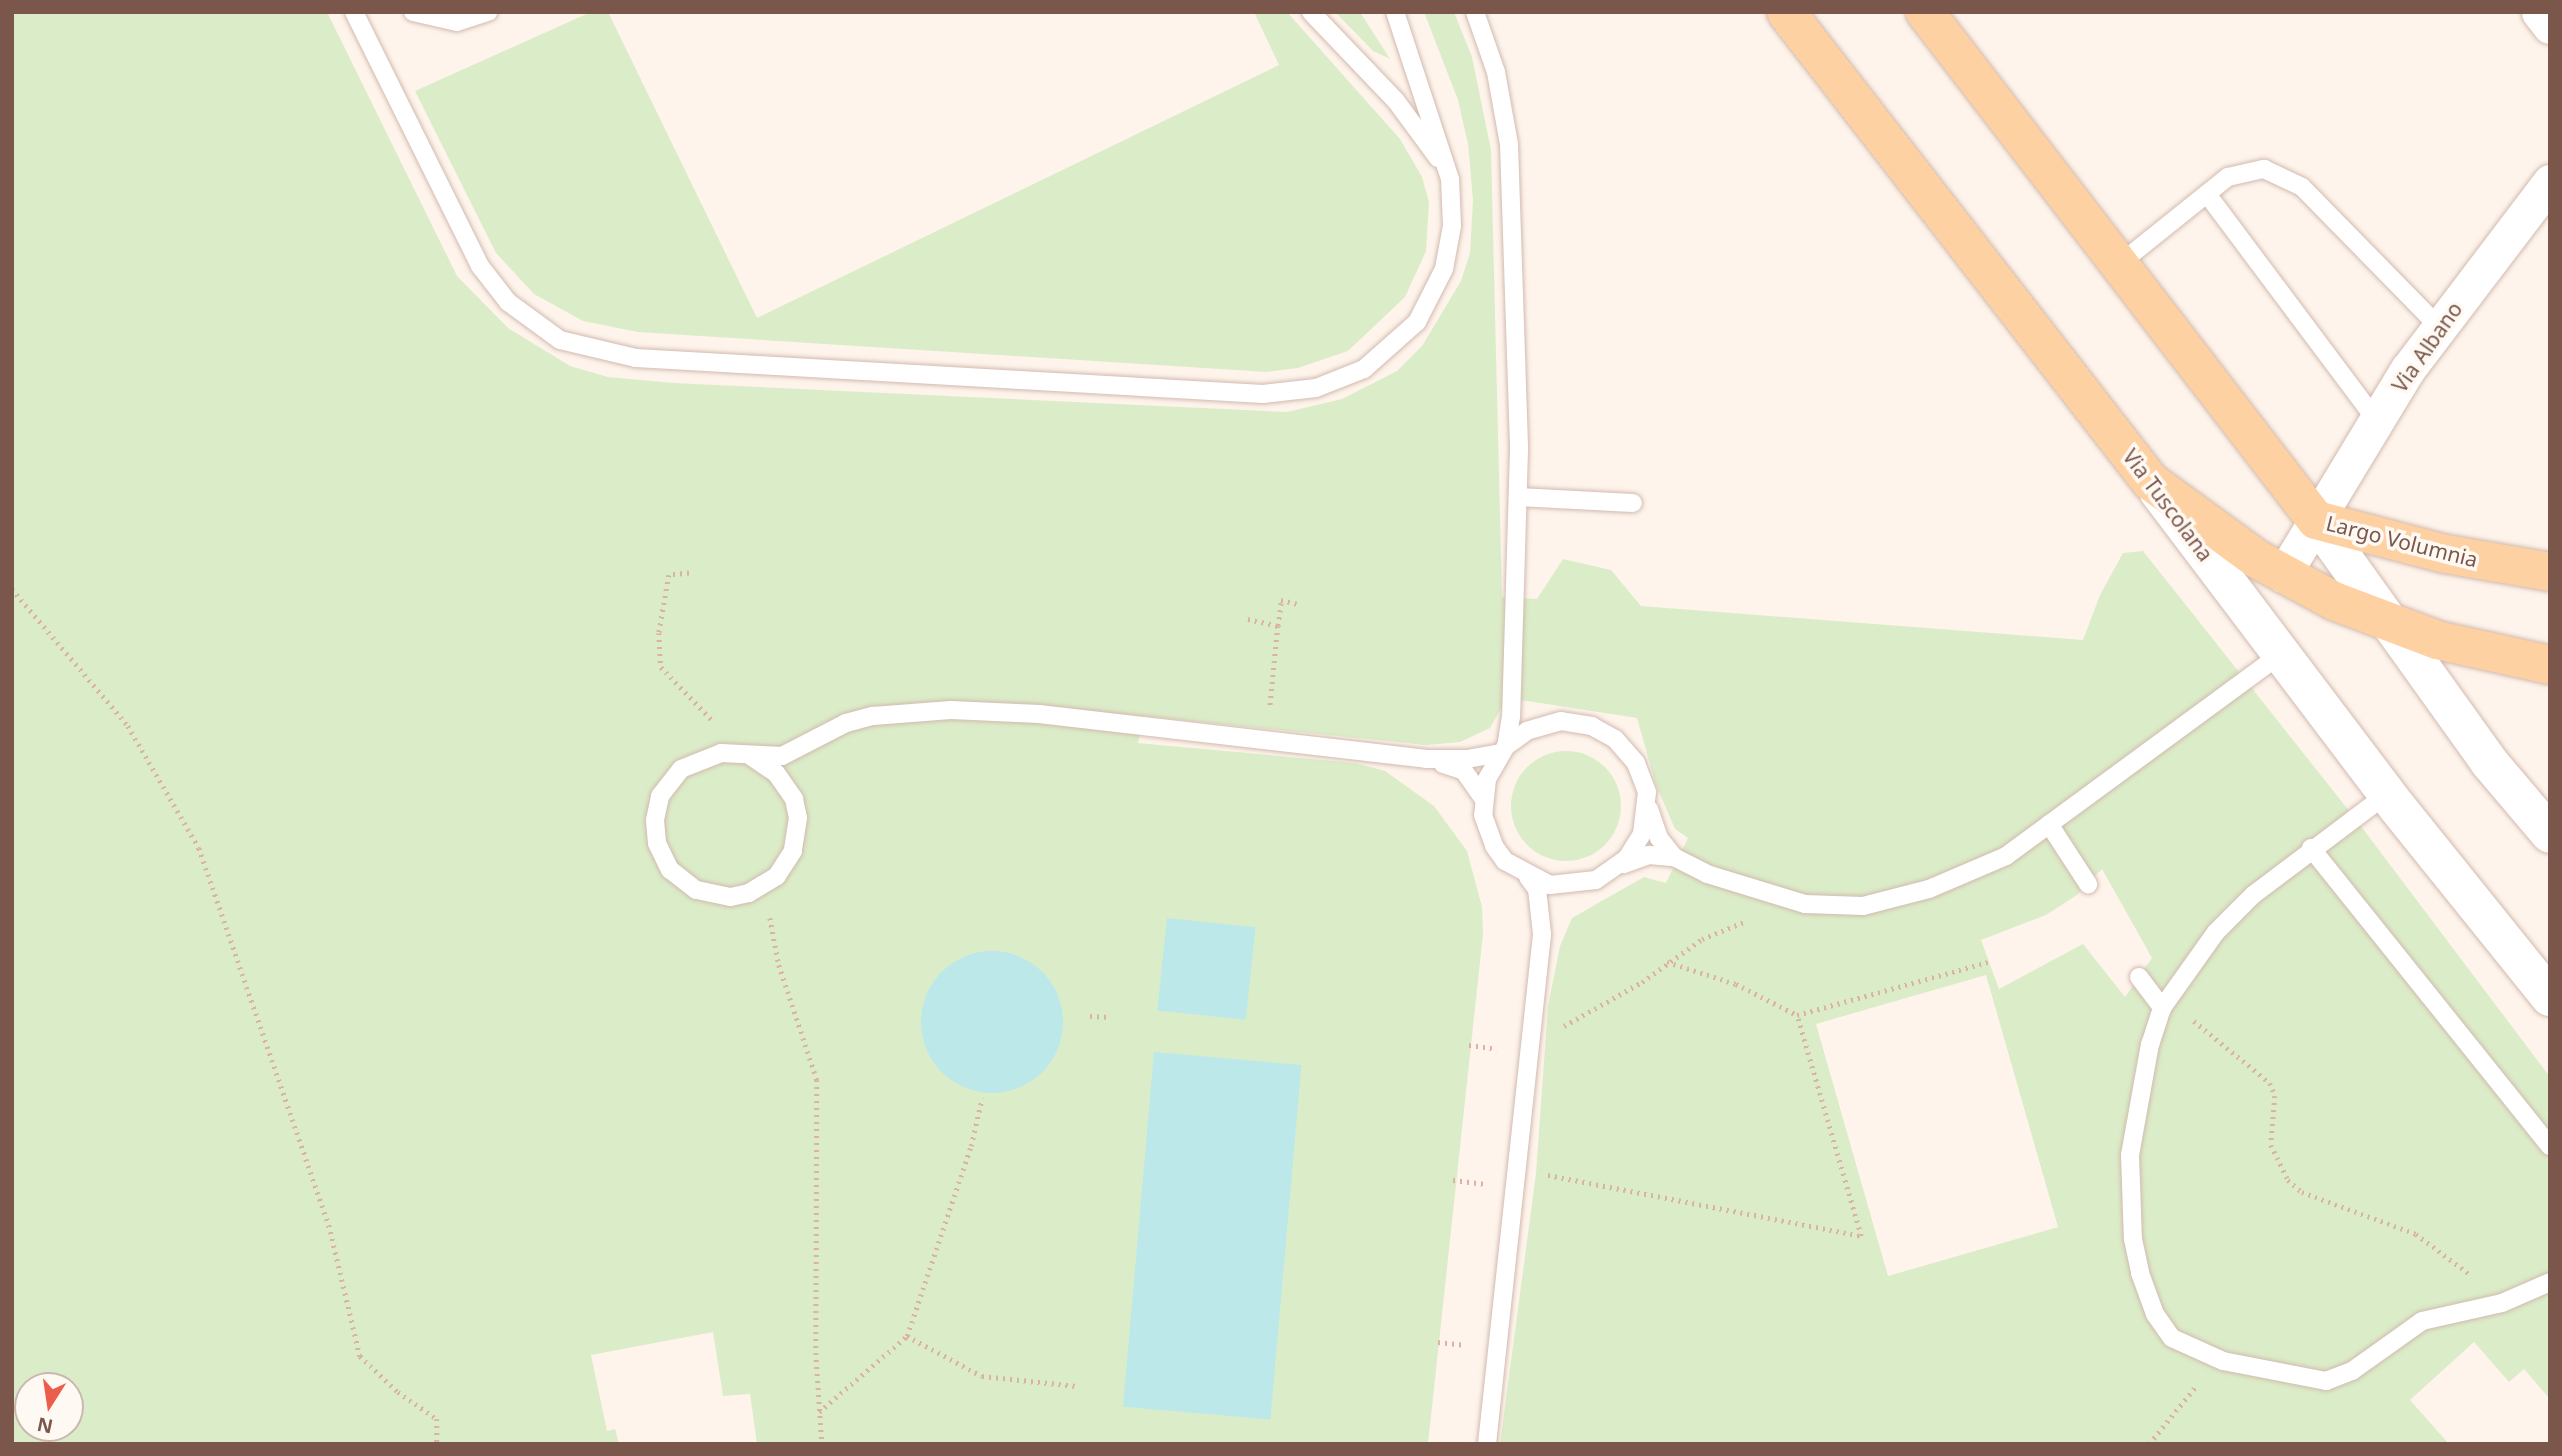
<!DOCTYPE html>
<html>
<head>
<meta charset="utf-8">
<style>
  body { margin:0 }
  #map { position:relative; width:2562px; height:1456px; overflow:hidden; background:#fef4eb; font-family:"Noto Sans",sans-serif }
  div>[style] { position:absolute }
  .green>* { inset:0; background:#dbedc8 }
  .round { border-radius:50% }
  .water>* { inset:0; background:#bde8e9; transform-origin:0 0 }
  .path>* { height:4.5px; margin-top:-2.25px; transform-origin:0; background:repeating-linear-gradient(90deg,#dbb2a3 0 2px,transparent 0 7px) }
  .roads { filter:drop-shadow(0 0 2px #d2baaf) drop-shadow(0 0 2px #d2baaf) }
  .service>* { height:18px; margin:-9px; padding:0 9px; transform-origin:9px; border-radius:9px; background:#fff }
  .minor>* { height:35px; margin:-17.5px; padding:0 17.5px; transform-origin:17.5px; border-radius:17.5px; background:#fff }
  .secondary>* { height:38px; margin:-19px; padding:0 19px; transform-origin:19px; border-radius:19px; background:#fff }
  .primary>* { height:38px; margin:-19px; padding:0 19px; transform-origin:19px; border-radius:19px; background:#fed1a2 }
  span { translate:-50% -50%; white-space:nowrap; text-align:center; line-height:1.15; -webkit-text-stroke:7px #fff9f3; paint-order:stroke }
  .street-label { font-size:21px; color:#7b574b }
  .frame { position:absolute; inset:0; border:14px solid #7b574b; pointer-events:none }
  .north { position:absolute; left:14px; top:1372px; width:70px; height:70px; box-sizing:border-box; background:#fff9f3; border:2px solid #cab8b0; border-radius:50%; rotate:192deg; font-size:19px; font-weight:700; line-height:28px; text-align:center; color:#7b574b }
  .north::after { content:''; display:block; margin:auto; width:24px; height:32px; background:#ec5d4c; clip-path:polygon(50% 0,100% 100%,50% 72%,0 100%) }
</style>
</head>
<body>
<div id="map">
  <div class="green">
    <i style="clip-path:polygon(evenodd,12px 12px,327px 12px,457px 276px,508px 328px,570px 366px,608px 377px,674px 383px,1287px 412px,1342px 399px,1397px 371px,1422px 346px,1461px 281px,1470px 253px,1473px 200px,1468px 144px,1458px 100px,1424px 12px,1454px 12px,1472px 57px,1491px 150px,1502px 597px,1537px 599px,1563px 559px,1611px 570px,1641px 606px,2083px 640px,2100px 595px,2123px 553px,2143px 551px,2354px 817px,2550px 1077px,2550px 1399px,2524px 1369px,2509px 1382px,2474px 1342px,2410px 1400px,2449px 1444px,1500px 1444px,1536px 1173px,1548px 1006px,1560px 946px,1572px 918px,1644px 877px,1666px 883px,1688px 838px,1675px 829px,1656px 785px,1637px 718px,1507px 698px,1490px 728px,1460px 742px,1426px 745px,1143px 716px,1138px 743px,1355px 763px,1385px 771px,1434px 806px,1467px 851px,1482px 907px,1483px 934px,1428px 1444px,757px 1444px,750px 1394px,723px 1396px,713px 1332px,591px 1355px,607px 1431px,615px 1429px,619px 1444px,12px 1444px,12px 12px,2102px 869px,2152px 958px,2125px 997px,2083px 944px,1999px 989px,1981px 940px,2046px 915px,2077px 895px,2102px 869px,12px 12px,1986px 975px,2058px 1227px,1888px 1276px,1816px 1024px,1986px 975px,12px 12px,28px 1386px,70px 1386px,70px 1428px,28px 1428px,28px 1386px)"></i>
    <i style="clip-path:polygon(591px 12px,608px 12px,757px 318px,1279px 65px,1254px 12px,1287px 12px,1400px 139px,1422px 177px,1429px 202px,1426px 251px,1405px 297px,1348px 351px,1298px 368px,1267px 372px,638px 332px,583px 321px,534px 294px,496px 253px,415px 91px)"></i>
    <i style="clip-path:polygon(1335px 12px,1360px 12px,1390px 59px,1373px 51px)"></i>
    <i class="round" style="left:1511px;top:751px;width:110px;height:110px"></i>
  </div>
  <div class="water">
    <i style="left:1167px;top:918px;width:89px;height:93px;rotate:6deg"></i>
    <i class="round" style="left:921px;top:951px;width:142px;height:142px"></i>
    <i style="left:1154px;top:1052px;width:148px;height:356px;rotate:5deg"></i>
  </div>
  <div class="path">
    <i style="left:689px;top:573px;width:20px;rotate:174deg"></i>
    <i style="left:669px;top:575px;width:59px;rotate:99.8deg"></i>
    <i style="left:659px;top:633px;width:34px;rotate:87deg"></i>
    <i style="left:661px;top:667px;width:76px;rotate:46.1deg"></i>
    <i style="left:12px;top:589px;width:180px;rotate:49.7deg"></i>
    <i style="left:128px;top:726px;width:141px;rotate:59.8deg"></i>
    <i style="left:199px;top:848px;width:399px;rotate:71deg"></i>
    <i style="left:329px;top:1225px;width:135px;rotate:76.7deg"></i>
    <i style="left:360px;top:1356px;width:52px;rotate:43.5deg"></i>
    <i style="left:398px;top:1392px;width:47px;rotate:34.7deg"></i>
    <i style="left:437px;top:1419px;width:25px;rotate:90deg"></i>
    <i style="left:1248px;top:619px;width:31px;rotate:13deg"></i>
    <i style="left:1278px;top:626px;width:82px;rotate:95.6deg"></i>
    <i style="left:1278px;top:626px;width:26px;rotate:-83deg"></i>
    <i style="left:1281px;top:600px;width:17px;rotate:13deg"></i>
    <i style="left:770px;top:918px;width:48px;rotate:79.2deg"></i>
    <i style="left:779px;top:965px;width:121px;rotate:71.7deg"></i>
    <i style="left:817px;top:1080px;width:273px;rotate:90.2deg"></i>
    <i style="left:816px;top:1353px;width:91px;rotate:86.2deg"></i>
    <i style="left:1667px;top:962px;width:72px;rotate:17.7deg"></i>
    <i style="left:1736px;top:984px;width:68px;rotate:26.9deg"></i>
    <i style="left:1797px;top:1015px;width:198px;rotate:-15.5deg"></i>
    <i style="left:1090px;top:1016px;width:20px;rotate:3deg"></i>
    <i style="left:2194px;top:1021px;width:98px;rotate:39.2deg"></i>
    <i style="left:2270px;top:1083px;width:14px;rotate:69deg"></i>
    <i style="left:2275px;top:1096px;width:49px;rotate:94.7deg"></i>
    <i style="left:2271px;top:1145px;width:39px;rotate:64deg"></i>
    <i style="left:2288px;top:1180px;width:18px;rotate:41deg"></i>
    <i style="left:2302px;top:1192px;width:121px;rotate:20.2deg"></i>
    <i style="left:2416px;top:1234px;width:70px;rotate:36.9deg"></i>
    <i style="left:1564px;top:1026px;width:90px;rotate:-29.4deg"></i>
    <i style="left:1642px;top:982px;width:74px;rotate:-35.6deg"></i>
    <i style="left:1702px;top:939px;width:45px;rotate:-22deg"></i>
    <i style="left:1469px;top:1045px;width:28px;rotate:8deg"></i>
    <i style="left:1548px;top:1175px;width:319px;rotate:11deg"></i>
    <i style="left:1861px;top:1236px;width:230px;rotate:-106.2deg"></i>
    <i style="left:1453px;top:1180px;width:31px;rotate:7deg"></i>
    <i style="left:907px;top:1336px;width:85px;rotate:28.1deg"></i>
    <i style="left:982px;top:1376px;width:95px;rotate:6.1deg"></i>
    <i style="left:1438px;top:1342px;width:28px;rotate:6deg"></i>
    <i style="left:819px;top:1412px;width:116px;rotate:-40.8deg"></i>
    <i style="left:907px;top:1336px;width:200px;rotate:-71.4deg"></i>
    <i style="left:971px;top:1146px;width:49px;rotate:-77.1deg"></i>
    <i style="left:2149px;top:1444px;width:76px;rotate:-50.9deg"></i>
  </div>
  <div class="roads">
    <div class="service">
      <i style="left:354px;top:12px;width:284px;rotate:63.6deg"></i>
      <i style="left:480px;top:266px;width:46px;rotate:52.1deg"></i>
      <i style="left:508px;top:302px;width:64px;rotate:36.2deg"></i>
      <i style="left:560px;top:340px;width:78px;rotate:13.3deg"></i>
      <i style="left:636px;top:358px;width:628px;rotate:3.29deg"></i>
      <i style="left:1263px;top:394px;width:53px;rotate:-6.5deg"></i>
      <i style="left:1316px;top:388px;width:52px;rotate:-21.6deg"></i>
      <i style="left:1364px;top:369px;width:71px;rotate:-41.6deg"></i>
      <i style="left:1417px;top:322px;width:59px;rotate:-63deg"></i>
      <i style="left:1444px;top:269px;width:44px;rotate:-79.5deg"></i>
      <i style="left:1452px;top:226px;width:47px;rotate:-92.4deg"></i>
      <i style="left:1450px;top:179px;width:176px;rotate:-108.2deg"></i>
      <i style="left:413px;top:12px;width:45px;rotate:12.8deg"></i>
      <i style="left:457px;top:22px;width:33px;rotate:-18deg"></i>
      <i style="left:1311px;top:12px;width:123px;rotate:46.3deg"></i>
      <i style="left:1396px;top:101px;width:71px;rotate:53.6deg"></i>
      <i style="left:1475px;top:12px;width:64px;rotate:70.7deg"></i>
      <i style="left:1496px;top:72px;width:73px;rotate:79.8deg"></i>
      <i style="left:1509px;top:144px;width:306px;rotate:88.1deg"></i>
      <i style="left:1519px;top:450px;width:266px;rotate:91.7deg"></i>
      <i style="left:1511px;top:716px;width:30px;rotate:99deg"></i>
      <i style="left:1506px;top:746px;width:38px;rotate:120deg"></i>
      <i style="left:1487px;top:779px;width:36px;rotate:96deg"></i>
      <i style="left:1483px;top:815px;width:33px;rotate:70deg"></i>
      <i style="left:1494px;top:846px;width:19px;rotate:54deg"></i>
      <i style="left:1505px;top:861px;width:51px;rotate:28.1deg"></i>
      <i style="left:1550px;top:885px;width:46px;rotate:-6.2deg"></i>
      <i style="left:1596px;top:880px;width:38px;rotate:-35deg"></i>
      <i style="left:1627px;top:858px;width:28px;rotate:-58deg"></i>
      <i style="left:1642px;top:834px;width:42px;rotate:-83.2deg"></i>
      <i style="left:1647px;top:792px;width:31px;rotate:-111deg"></i>
      <i style="left:1636px;top:763px;width:32px;rotate:-131deg"></i>
      <i style="left:1615px;top:739px;width:26px;rotate:-151deg"></i>
      <i style="left:1592px;top:726px;width:31px;rotate:-171deg"></i>
      <i style="left:1561px;top:721px;width:35px;rotate:164deg"></i>
      <i style="left:1527px;top:731px;width:26px;rotate:144deg"></i>
      <i style="left:2207px;top:194px;width:284px;rotate:53.2deg"></i>
      <i style="left:2118px;top:265px;width:141px;rotate:-38.7deg"></i>
      <i style="left:2228px;top:177px;width:37px;rotate:-13deg"></i>
      <i style="left:2264px;top:169px;width:42px;rotate:25.3deg"></i>
      <i style="left:2302px;top:187px;width:196px;rotate:45.6deg"></i>
      <i style="left:1518px;top:497px;width:115px;rotate:3deg"></i>
      <i style="left:752px;top:757px;width:29px;rotate:34deg"></i>
      <i style="left:776px;top:773px;width:32px;rotate:55deg"></i>
      <i style="left:794px;top:799px;width:19px;rotate:78deg"></i>
      <i style="left:798px;top:818px;width:33px;rotate:99deg"></i>
      <i style="left:793px;top:851px;width:30px;rotate:123deg"></i>
      <i style="left:777px;top:876px;width:33px;rotate:149deg"></i>
      <i style="left:749px;top:893px;width:19px;rotate:168deg"></i>
      <i style="left:730px;top:897px;width:35px;rotate:-168deg"></i>
      <i style="left:696px;top:890px;width:33px;rotate:-142deg"></i>
      <i style="left:670px;top:870px;width:30px;rotate:-116deg"></i>
      <i style="left:657px;top:843px;width:23px;rotate:-95deg"></i>
      <i style="left:655px;top:820px;width:25px;rotate:-78deg"></i>
      <i style="left:660px;top:796px;width:34px;rotate:-52deg"></i>
      <i style="left:681px;top:769px;width:43px;rotate:-21.8deg"></i>
      <i style="left:721px;top:753px;width:61px;rotate:2.8deg"></i>
      <i style="left:782px;top:756px;width:72px;rotate:-27.3deg"></i>
      <i style="left:846px;top:723px;width:28px;rotate:-15deg"></i>
      <i style="left:873px;top:716px;width:78px;rotate:-4.4deg"></i>
      <i style="left:951px;top:710px;width:88px;rotate:2.6deg"></i>
      <i style="left:1039px;top:714px;width:390px;rotate:6.6deg"></i>
      <i style="left:1426px;top:759px;width:41px"></i>
      <i style="left:1467px;top:759px;width:34px;rotate:-10deg"></i>
      <i style="left:1443px;top:764px;width:22px;rotate:18deg"></i>
      <i style="left:1464px;top:771px;width:33px;rotate:55deg"></i>
      <i style="left:2387px;top:794px;width:168px;rotate:143deg"></i>
      <i style="left:2253px;top:895px;width:52px;rotate:135deg"></i>
      <i style="left:2216px;top:932px;width:93px;rotate:125.4deg"></i>
      <i style="left:2162px;top:1008px;width:38px;rotate:108deg"></i>
      <i style="left:2150px;top:1044px;width:113px;rotate:100.2deg"></i>
      <i style="left:2130px;top:1155px;width:84px;rotate:88deg"></i>
      <i style="left:2133px;top:1239px;width:35px;rotate:78deg"></i>
      <i style="left:2140px;top:1273px;width:44px;rotate:69.9deg"></i>
      <i style="left:2155px;top:1314px;width:29px;rotate:55deg"></i>
      <i style="left:2172px;top:1338px;width:56px;rotate:24.3deg"></i>
      <i style="left:2223px;top:1361px;width:105px;rotate:11deg"></i>
      <i style="left:2326px;top:1381px;width:28px;rotate:-21deg"></i>
      <i style="left:2352px;top:1371px;width:86px;rotate:-35.5deg"></i>
      <i style="left:2422px;top:1321px;width:82px;rotate:-12.7deg"></i>
      <i style="left:2502px;top:1303px;width:52px;rotate:-23.6deg"></i>
      <i style="left:1649px;top:809px;width:31px;rotate:71deg"></i>
      <i style="left:1659px;top:838px;width:24px;rotate:52deg"></i>
      <i style="left:1674px;top:857px;width:37px;rotate:27deg"></i>
      <i style="left:1707px;top:874px;width:102px;rotate:17deg"></i>
      <i style="left:1805px;top:904px;width:58px;rotate:2deg"></i>
      <i style="left:1863px;top:906px;width:68px;rotate:-14.4deg"></i>
      <i style="left:1929px;top:889px;width:84px;rotate:-23.2deg"></i>
      <i style="left:2006px;top:856px;width:341px;rotate:-36.3deg"></i>
      <i style="left:2049px;top:824px;width:72px;rotate:57deg"></i>
      <i style="left:2311px;top:848px;width:382px;rotate:51.3deg"></i>
      <i style="left:1624px;top:864px;width:27px;rotate:-20deg"></i>
      <i style="left:1649px;top:855px;width:25px;rotate:5deg"></i>
      <i style="left:2139px;top:977px;width:39px;rotate:53deg"></i>
      <i style="left:1487px;top:1444px;width:513px;rotate:-83.84deg"></i>
      <i style="left:1542px;top:934px;width:45px;rotate:-96.3deg"></i>
      <i style="left:1537px;top:889px;width:15px;rotate:-127deg"></i>
    </div>
    <div class="minor">
      <i style="left:2539px;top:12px;width:18px;rotate:52deg"></i>
      <i style="left:2283px;top:575px;width:241px;rotate:-58.8deg"></i>
      <i style="left:2408px;top:369px;width:235px;rotate:-52.8deg"></i>
    </div>
    <div class="secondary">
      <i style="left:2158px;top:491px;width:396px;rotate:52.9deg"></i>
      <i style="left:2397px;top:807px;width:244px;rotate:51.2deg"></i>
      <i style="left:2316px;top:520px;width:297px;rotate:54.4deg"></i>
      <i style="left:2489px;top:762px;width:94px;rotate:49.7deg"></i>
    </div>
    <div class="primary">
      <i style="left:1786px;top:12px;width:594px;rotate:52.18deg"></i>
      <i style="left:2150px;top:481px;width:132px;rotate:36.1deg"></i>
      <i style="left:2257px;top:559px;width:88px;rotate:28.6deg"></i>
      <i style="left:2334px;top:601px;width:110px;rotate:20.7deg"></i>
      <i style="left:2437px;top:640px;width:116px;rotate:12.5deg"></i>
      <i style="left:1925px;top:12px;width:641px;rotate:52.42deg"></i>
      <i style="left:2316px;top:520px;width:134px;rotate:14.7deg"></i>
      <i style="left:2446px;top:554px;width:106px;rotate:9.8deg"></i>
    </div>
  </div>
  <div class="street-label">
    <span style="left:2427px;top:347px;rotate:-55deg">Via Albano</span>
    <span style="left:2168px;top:505px;rotate:53deg">Via Tuscolana</span>
    <span style="left:2402px;top:541px;rotate:14deg">Largo Volumnia</span>
  </div>
  <div class="frame"></div>
  <div class="north">N</div>
</div>
</body>
</html>
